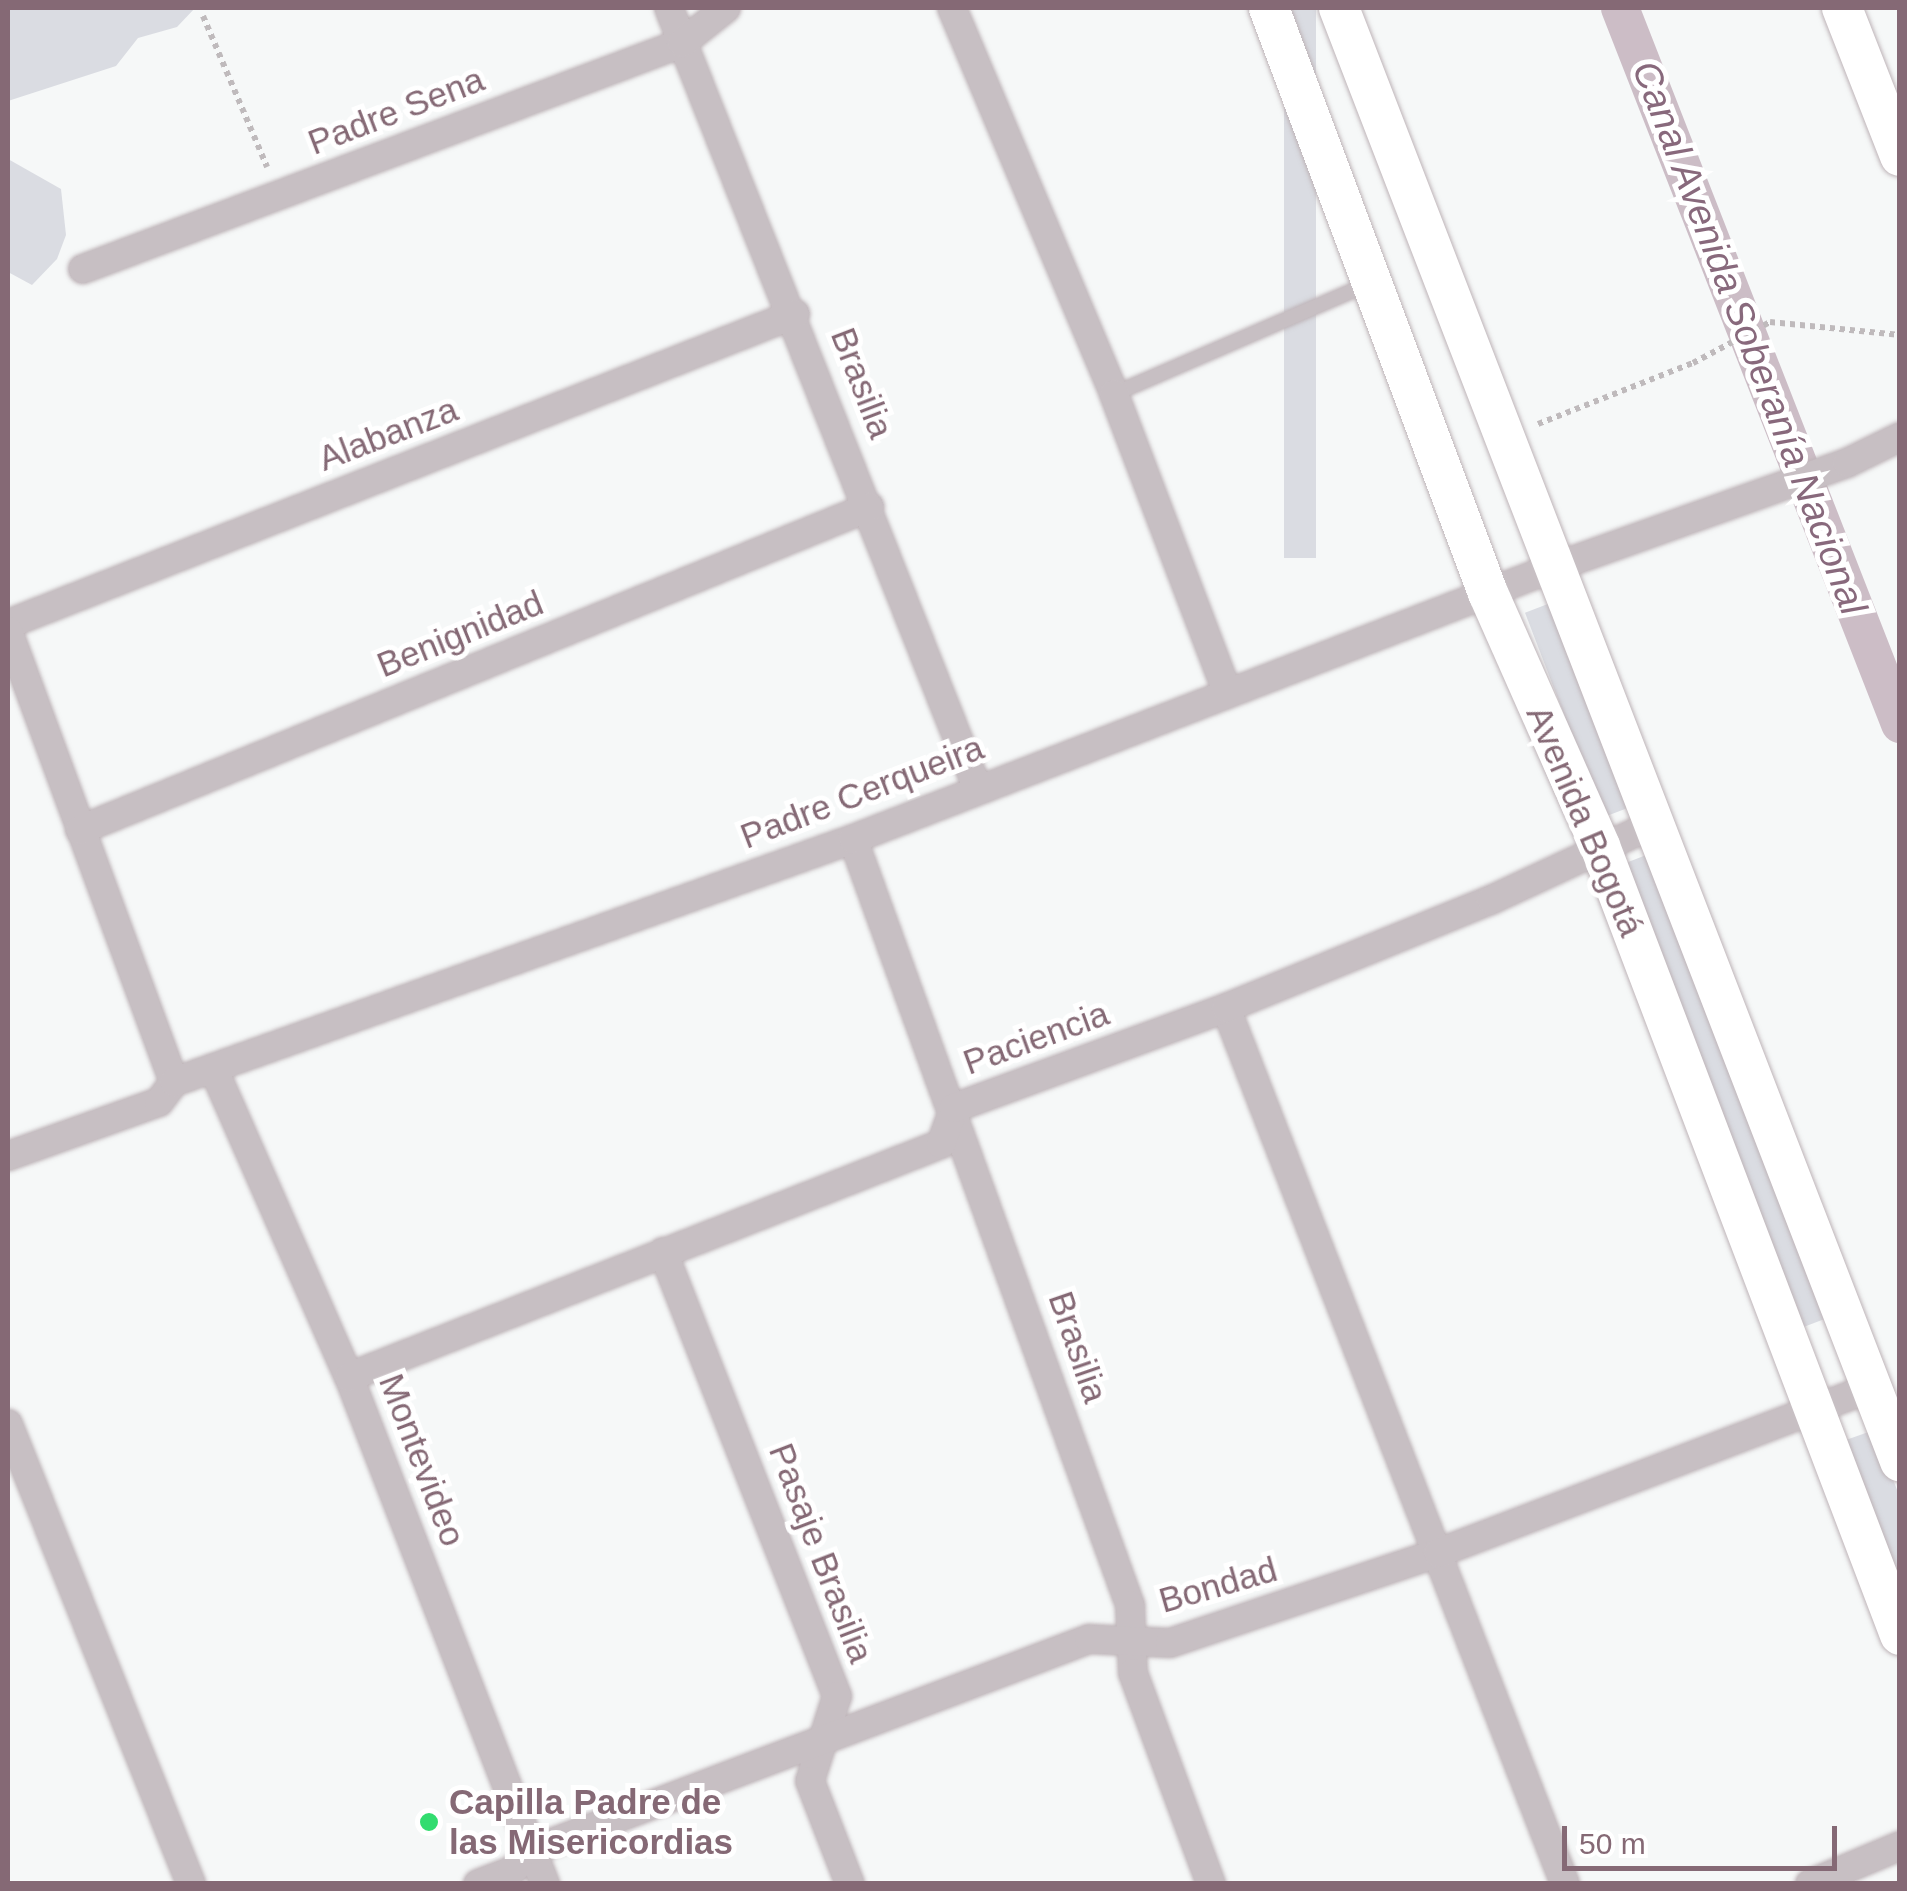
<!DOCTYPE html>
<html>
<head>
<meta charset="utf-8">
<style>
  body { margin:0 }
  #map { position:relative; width:1907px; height:1891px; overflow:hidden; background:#f6f8f8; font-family:Helvetica,sans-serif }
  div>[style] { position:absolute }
  .green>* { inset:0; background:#dadce2; transform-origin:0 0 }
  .canal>* { height:38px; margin:-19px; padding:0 19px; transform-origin:19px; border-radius:19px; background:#ccbdc6 }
  .path>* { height:6px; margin-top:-3px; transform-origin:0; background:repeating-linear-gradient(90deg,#bfbabc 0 5px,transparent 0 10px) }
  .roads { filter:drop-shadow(0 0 2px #beb4b8) drop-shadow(0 0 2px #beb4b8) }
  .service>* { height:14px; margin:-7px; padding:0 7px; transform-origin:7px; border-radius:7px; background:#c7bfc3 }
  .minor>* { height:28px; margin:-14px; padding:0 14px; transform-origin:14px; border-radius:14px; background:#c7bfc3 }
  .secondary>* { height:40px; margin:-20px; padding:0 20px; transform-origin:20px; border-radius:20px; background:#fff }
  .dots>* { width:28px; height:28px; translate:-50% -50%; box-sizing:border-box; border:5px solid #fff; border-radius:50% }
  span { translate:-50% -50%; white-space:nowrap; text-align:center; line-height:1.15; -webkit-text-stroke:10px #fff; paint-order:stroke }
  .street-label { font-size:35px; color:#856975 }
  .poi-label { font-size:35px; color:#856975; font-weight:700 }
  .left { translate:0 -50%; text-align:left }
  .water-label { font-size:38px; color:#88697c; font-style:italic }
  .frame { position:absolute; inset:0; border:10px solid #856975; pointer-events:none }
  .scale { position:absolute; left:1562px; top:1826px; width:275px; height:45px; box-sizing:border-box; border:5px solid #856975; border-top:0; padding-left:12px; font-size:30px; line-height:35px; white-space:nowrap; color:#856975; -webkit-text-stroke:8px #fff; paint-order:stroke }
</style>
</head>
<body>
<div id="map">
  <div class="green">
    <i style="clip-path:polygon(8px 8px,195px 8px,177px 27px,138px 38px,116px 66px,8px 101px)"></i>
    <i style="left:1284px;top:8px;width:32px;height:550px"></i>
    <i style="clip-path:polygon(8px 159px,61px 189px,66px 235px,57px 259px,32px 285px,8px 272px)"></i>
    <i style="left:1553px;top:602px;width:219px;height:30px;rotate:69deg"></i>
    <i style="left:1649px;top:854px;width:497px;height:30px;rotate:69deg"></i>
    <i style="clip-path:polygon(1874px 1430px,1899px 1495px,1899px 1579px,1846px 1440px)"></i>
  </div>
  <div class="canal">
    <i style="left:1620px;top:8px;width:769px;rotate:68.64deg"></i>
  </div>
  <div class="path">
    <i style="left:203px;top:16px;width:164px;rotate:67deg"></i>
    <i style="left:1538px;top:424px;width:167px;rotate:-21.5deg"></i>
    <i style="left:1693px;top:363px;width:87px;rotate:-28deg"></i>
    <i style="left:1770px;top:322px;width:131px;rotate:5.7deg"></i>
  </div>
  <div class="roads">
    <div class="service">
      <i style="left:1114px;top:394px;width:279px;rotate:-23.4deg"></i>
    </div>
    <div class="minor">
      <i style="left:669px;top:8px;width:838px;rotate:68.43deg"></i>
      <i style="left:952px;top:8px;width:419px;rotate:67.2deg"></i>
      <i style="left:1114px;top:394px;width:319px;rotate:69.2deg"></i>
      <i style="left:83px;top:269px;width:640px;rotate:-20.67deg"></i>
      <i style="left:682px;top:43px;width:56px;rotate:-38.5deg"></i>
      <i style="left:8px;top:624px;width:846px;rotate:-21.5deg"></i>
      <i style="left:8px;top:631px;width:481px;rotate:69.8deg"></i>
      <i style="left:80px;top:830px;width:853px;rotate:-22.26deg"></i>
      <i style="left:853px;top:839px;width:815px;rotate:70.12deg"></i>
      <i style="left:1130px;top:1605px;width:68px;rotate:87.5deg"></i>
      <i style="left:1133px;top:1673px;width:225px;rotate:69.7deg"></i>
      <i style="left:1226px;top:1008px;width:939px;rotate:68.84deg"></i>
      <i style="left:214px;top:1070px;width:335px;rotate:66.3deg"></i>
      <i style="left:349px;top:1377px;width:544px;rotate:68.86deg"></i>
      <i style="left:8px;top:1156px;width:160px;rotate:-19.7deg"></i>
      <i style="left:159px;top:1102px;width:25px;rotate:-53deg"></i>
      <i style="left:174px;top:1082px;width:721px;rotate:-19.69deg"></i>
      <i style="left:853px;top:839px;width:753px;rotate:-21.18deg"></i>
      <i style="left:1555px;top:567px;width:310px;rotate:-19.6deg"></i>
      <i style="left:1847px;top:463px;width:59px;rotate:-26.1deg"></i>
      <i style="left:663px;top:1252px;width:477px;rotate:68.6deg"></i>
      <i style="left:837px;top:1696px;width:89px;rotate:107.6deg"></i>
      <i style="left:810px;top:1781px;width:110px;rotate:68.8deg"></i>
      <i style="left:349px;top:1377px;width:636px;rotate:-21.48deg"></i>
      <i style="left:941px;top:1144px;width:38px;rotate:-70deg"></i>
      <i style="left:954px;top:1108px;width:290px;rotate:-20.2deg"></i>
      <i style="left:1226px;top:1008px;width:286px;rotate:-22.2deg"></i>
      <i style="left:1491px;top:900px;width:180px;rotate:-25deg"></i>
      <i style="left:8px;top:1424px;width:495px;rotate:68.3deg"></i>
      <i style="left:478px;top:1884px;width:36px;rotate:-21deg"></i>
      <i style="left:512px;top:1871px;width:30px;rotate:-45deg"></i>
      <i style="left:533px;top:1850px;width:595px;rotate:-20.78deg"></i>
      <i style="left:1089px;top:1639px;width:81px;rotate:2.8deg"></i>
      <i style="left:1170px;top:1643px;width:283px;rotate:-18.6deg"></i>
      <i style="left:1438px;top:1553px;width:463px;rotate:-20.9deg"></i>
      <i style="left:1810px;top:1884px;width:98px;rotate:-22.9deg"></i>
    </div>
    <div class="secondary">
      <i style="left:1269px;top:8px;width:625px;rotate:69.48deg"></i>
      <i style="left:1488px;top:593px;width:277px;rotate:66.1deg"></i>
      <i style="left:1600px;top:846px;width:844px;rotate:69.18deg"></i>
      <i style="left:1339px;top:8px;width:1558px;rotate:68.89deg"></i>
      <i style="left:1842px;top:8px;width:159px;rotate:68.6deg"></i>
    </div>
  </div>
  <div class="dots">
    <i style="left:429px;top:1822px;background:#32dc6f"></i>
  </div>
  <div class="street-label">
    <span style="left:396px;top:111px;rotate:-21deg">Padre Sena</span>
    <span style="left:862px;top:383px;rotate:69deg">Brasilia</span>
    <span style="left:388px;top:434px;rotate:-21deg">Alabanza</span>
    <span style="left:460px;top:634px;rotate:-22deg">Benignidad</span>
    <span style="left:862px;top:792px;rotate:-21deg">Padre Cerqueira</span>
    <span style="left:1585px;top:821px;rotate:67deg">Avenida Bogotá</span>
    <span style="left:1036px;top:1038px;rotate:-20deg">Paciencia</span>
    <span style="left:1078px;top:1347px;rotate:71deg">Brasilia</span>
    <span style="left:422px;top:1460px;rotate:69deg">Montevideo</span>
    <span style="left:821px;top:1553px;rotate:69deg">Pasaje Brasilia</span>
    <span style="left:1218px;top:1585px;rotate:-16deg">Bondad</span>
  </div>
  <div class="poi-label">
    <span class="left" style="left:449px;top:1822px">Capilla Padre de<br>las Misericordias</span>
  </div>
  <div class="water-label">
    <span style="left:1749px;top:338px;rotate:69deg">Canal Avenida Soberanía Nacional</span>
  </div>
  <div class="frame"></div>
  <div class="scale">50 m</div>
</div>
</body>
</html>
